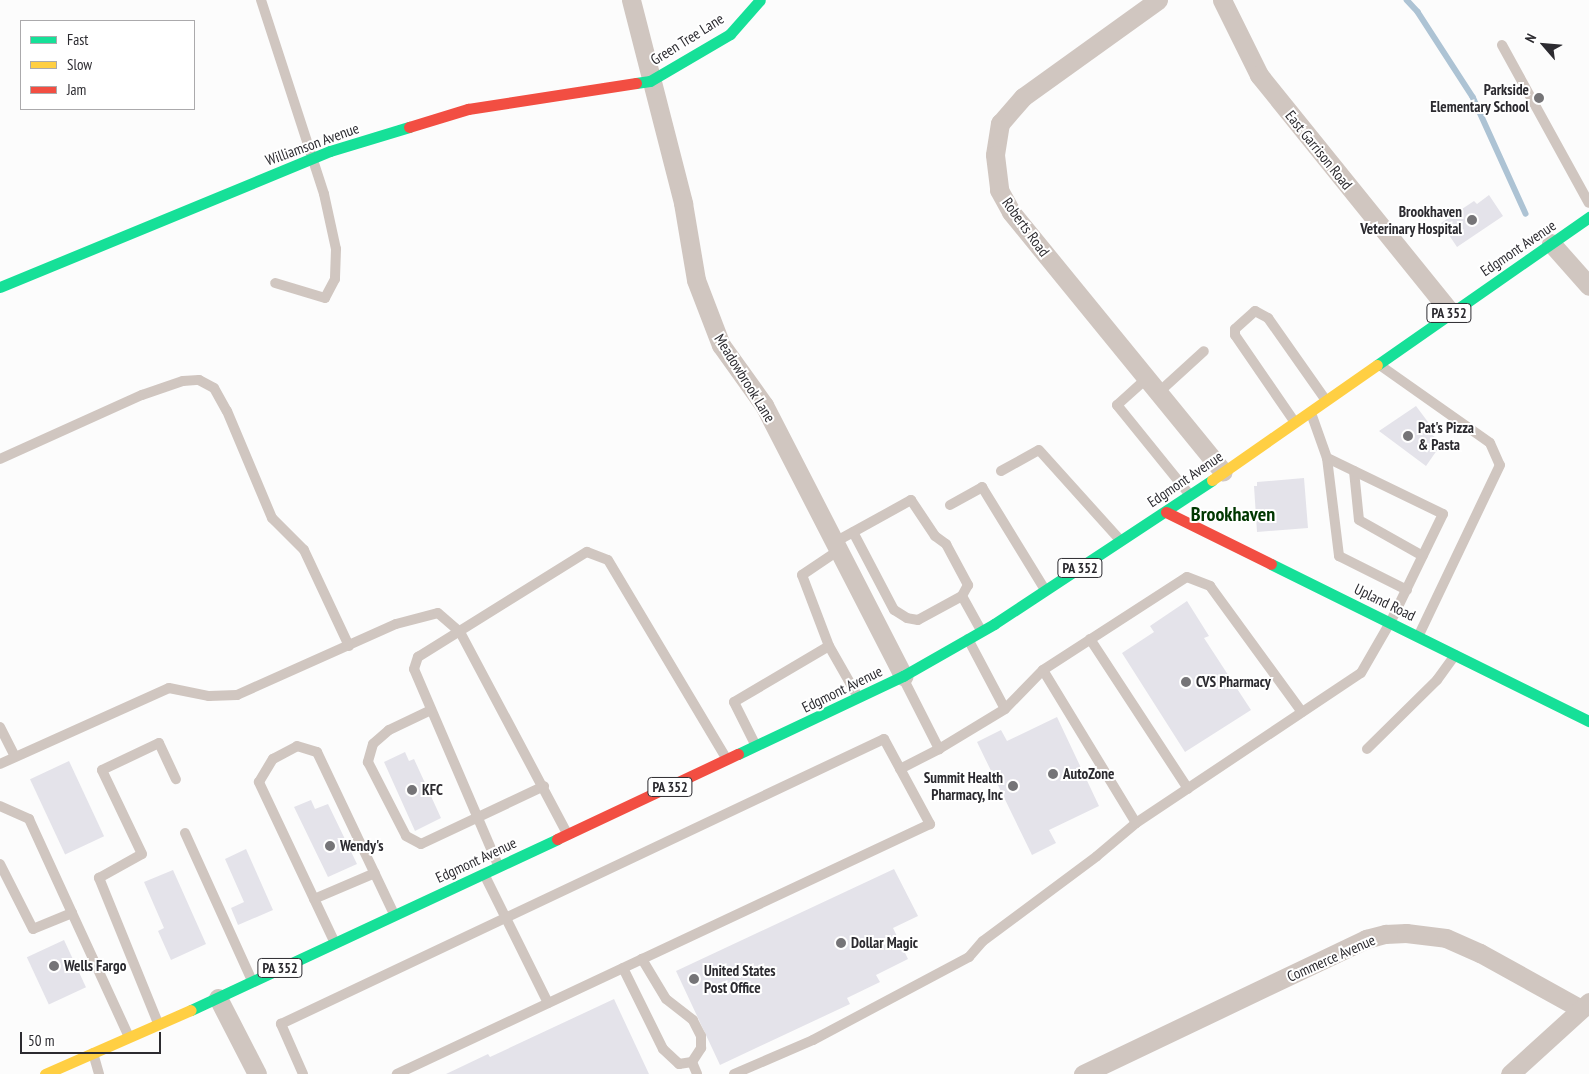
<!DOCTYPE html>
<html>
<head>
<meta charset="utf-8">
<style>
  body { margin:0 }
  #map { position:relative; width:1589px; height:1074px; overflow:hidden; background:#fcfcfc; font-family:"PT Sans Narrow",sans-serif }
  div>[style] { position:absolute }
  .stream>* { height:5.5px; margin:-2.75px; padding:0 2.75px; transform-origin:2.75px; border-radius:2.75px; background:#adc3d4 }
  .building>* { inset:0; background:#e4e3ea; transform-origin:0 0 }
  .lane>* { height:10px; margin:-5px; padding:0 5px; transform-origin:5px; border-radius:5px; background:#d0c6c0 }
  .street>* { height:19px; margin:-9.5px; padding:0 9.5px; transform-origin:9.5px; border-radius:9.5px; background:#d0c6c0 }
  .fast>* { height:11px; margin:-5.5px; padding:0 5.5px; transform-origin:5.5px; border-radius:5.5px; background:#16e098 }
  .slow>* { height:11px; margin:-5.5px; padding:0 5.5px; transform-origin:5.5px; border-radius:5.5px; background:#ffcf43 }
  .jam>* { height:11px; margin:-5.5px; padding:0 5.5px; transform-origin:5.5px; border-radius:5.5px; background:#f24e42 }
  .dots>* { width:14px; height:14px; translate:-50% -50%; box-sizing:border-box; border:2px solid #fff; border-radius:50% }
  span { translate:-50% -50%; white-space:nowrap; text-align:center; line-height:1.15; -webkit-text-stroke:4px #fff; paint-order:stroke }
  .shield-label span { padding:1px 4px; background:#fff; border:1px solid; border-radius:4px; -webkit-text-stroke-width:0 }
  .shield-label { font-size:14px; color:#2c2b30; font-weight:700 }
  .street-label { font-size:15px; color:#2c2b30 }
  .poi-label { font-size:15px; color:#2c2b30; font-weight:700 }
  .right { translate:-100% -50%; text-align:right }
  .left { translate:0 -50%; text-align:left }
  .district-label { font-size:20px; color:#003700; font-weight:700 }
  .legend { position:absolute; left:20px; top:20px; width:175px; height:90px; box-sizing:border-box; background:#fff; border:1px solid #abaaac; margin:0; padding:6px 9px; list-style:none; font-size:15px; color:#2c2b30 }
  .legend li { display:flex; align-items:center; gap:10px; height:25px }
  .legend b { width:25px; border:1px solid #abaaac }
  .north { position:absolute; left:1519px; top:20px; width:50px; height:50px; -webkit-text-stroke:4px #fff; paint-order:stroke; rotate:297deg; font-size:14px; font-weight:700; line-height:20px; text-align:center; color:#2c2b30 }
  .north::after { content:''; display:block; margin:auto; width:18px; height:22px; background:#2c2b30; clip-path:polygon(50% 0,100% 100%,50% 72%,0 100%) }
  .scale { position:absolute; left:20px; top:1032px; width:141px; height:22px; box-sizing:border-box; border:2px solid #2c2b30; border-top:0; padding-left:6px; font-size:15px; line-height:18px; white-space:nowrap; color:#2c2b30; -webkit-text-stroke:4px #fff; paint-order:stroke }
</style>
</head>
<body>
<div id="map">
  <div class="stream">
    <i style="left:1407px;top:0;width:16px;rotate:47deg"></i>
    <i style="left:1418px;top:12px;width:101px;rotate:57.1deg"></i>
    <i style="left:1473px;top:97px;width:128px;rotate:65.6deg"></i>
  </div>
  <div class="building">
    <i style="clip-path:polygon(1489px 195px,1503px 216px,1457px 247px,1441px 223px,1474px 201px,1477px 204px)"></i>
    <i style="clip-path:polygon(1416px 406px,1428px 422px,1425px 429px,1442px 443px,1426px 466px,1379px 431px)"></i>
    <i style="clip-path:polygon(1304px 478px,1308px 528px,1257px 532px,1254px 486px,1257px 486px,1257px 482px)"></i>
    <i style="clip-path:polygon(1187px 601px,1209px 636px,1204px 638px,1251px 710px,1185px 752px,1122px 653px,1154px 632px,1150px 626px)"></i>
    <i style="clip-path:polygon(1057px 717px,1099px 806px,1049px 830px,1056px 843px,1032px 855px,977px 742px,1001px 730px,1007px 741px)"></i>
    <i style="clip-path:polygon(405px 752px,409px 761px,414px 759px,441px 818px,415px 831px,384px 762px)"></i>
    <i style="left:69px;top:761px;width:83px;height:43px;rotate:65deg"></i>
    <i style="clip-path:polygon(311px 800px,315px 809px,328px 804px,357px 864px,328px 877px,294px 807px)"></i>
    <i style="clip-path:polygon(246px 849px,273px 910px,238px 925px,231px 908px,244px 902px,225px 859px)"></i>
    <i style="clip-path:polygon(894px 869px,918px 916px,893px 928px,908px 959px,876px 975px,880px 982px,847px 998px,850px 1004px,720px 1065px,676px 971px)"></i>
    <i style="clip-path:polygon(173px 870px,206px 944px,171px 960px,158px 931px,164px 928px,144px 882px)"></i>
    <i style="left:64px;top:940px;width:52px;height:41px;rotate:65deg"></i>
    <i style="clip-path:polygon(614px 999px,649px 1074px,446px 1074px,488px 1054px,490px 1057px)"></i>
  </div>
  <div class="lane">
    <i style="left:261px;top:0;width:204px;rotate:72deg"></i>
    <i style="left:324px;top:194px;width:56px;rotate:77.7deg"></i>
    <i style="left:336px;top:249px;width:30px;rotate:92deg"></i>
    <i style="left:335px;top:279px;width:21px;rotate:118deg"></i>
    <i style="left:325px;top:298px;width:52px;rotate:-163.3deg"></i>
    <i style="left:1502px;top:45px;width:180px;rotate:61.2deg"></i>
    <i style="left:1381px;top:366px;width:133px;rotate:35.2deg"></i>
    <i style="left:1490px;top:443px;width:24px;rotate:66deg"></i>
    <i style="left:1500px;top:465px;width:188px;rotate:115.5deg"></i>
    <i style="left:1146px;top:379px;width:39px;rotate:138deg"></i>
    <i style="left:1117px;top:405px;width:114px;rotate:51deg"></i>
    <i style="left:1158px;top:393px;width:62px;rotate:-42.4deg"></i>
    <i style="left:1294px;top:421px;width:104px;rotate:-124.5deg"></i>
    <i style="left:1235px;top:335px;width:6px;rotate:-90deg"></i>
    <i style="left:1235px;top:329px;width:27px;rotate:-42deg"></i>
    <i style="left:1255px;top:311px;width:15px;rotate:28deg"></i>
    <i style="left:1268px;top:318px;width:99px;rotate:54.9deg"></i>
    <i style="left:1327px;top:458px;width:99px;rotate:83deg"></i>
    <i style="left:1339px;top:556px;width:76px;rotate:26.6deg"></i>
    <i style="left:0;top:459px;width:156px;rotate:-24.3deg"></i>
    <i style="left:142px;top:395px;width:43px;rotate:-18.9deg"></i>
    <i style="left:183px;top:381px;width:16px;rotate:-4deg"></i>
    <i style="left:199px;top:380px;width:17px;rotate:28deg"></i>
    <i style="left:214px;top:388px;width:26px;rotate:61deg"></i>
    <i style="left:227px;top:411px;width:116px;rotate:67.2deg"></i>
    <i style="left:272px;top:518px;width:45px;rotate:45deg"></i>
    <i style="left:304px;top:550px;width:106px;rotate:64.9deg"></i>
    <i style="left:1001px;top:471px;width:43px;rotate:-28.9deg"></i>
    <i style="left:1039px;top:450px;width:121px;rotate:48deg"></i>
    <i style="left:1354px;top:471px;width:49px;rotate:84.2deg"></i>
    <i style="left:1359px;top:520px;width:73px;rotate:29.4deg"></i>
    <i style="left:950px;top:505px;width:37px;rotate:-29deg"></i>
    <i style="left:982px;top:487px;width:121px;rotate:58.5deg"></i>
    <i style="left:835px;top:542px;width:87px;rotate:-28.9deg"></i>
    <i style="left:911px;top:500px;width:43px;rotate:56.3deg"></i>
    <i style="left:935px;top:536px;width:14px;rotate:36deg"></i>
    <i style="left:946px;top:544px;width:47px;rotate:61.8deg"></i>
    <i style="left:968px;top:585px;width:13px;rotate:119deg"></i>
    <i style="left:962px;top:596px;width:50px;rotate:151.4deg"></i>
    <i style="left:918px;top:620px;width:11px;rotate:-170deg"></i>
    <i style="left:907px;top:618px;width:15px;rotate:-148deg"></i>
    <i style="left:894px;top:610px;width:88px;rotate:-117.7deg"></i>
    <i style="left:962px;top:596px;width:39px;rotate:61deg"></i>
    <i style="left:968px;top:639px;width:79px;rotate:62.1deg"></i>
    <i style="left:1090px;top:639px;width:179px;rotate:56.8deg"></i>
    <i style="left:829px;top:646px;width:76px;rotate:-110.8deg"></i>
    <i style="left:802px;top:575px;width:45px;rotate:-34deg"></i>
    <i style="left:903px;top:678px;width:80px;rotate:63.1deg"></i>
    <i style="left:939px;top:749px;width:77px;rotate:-31.2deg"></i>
    <i style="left:1005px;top:709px;width:54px;rotate:-45.7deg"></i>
    <i style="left:431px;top:710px;width:47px;rotate:154.5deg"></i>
    <i style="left:389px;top:730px;width:21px;rotate:139deg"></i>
    <i style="left:373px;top:744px;width:19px;rotate:106deg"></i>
    <i style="left:368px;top:762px;width:83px;rotate:62.8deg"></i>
    <i style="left:406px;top:836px;width:17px;rotate:28deg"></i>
    <i style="left:421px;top:844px;width:136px;rotate:-25.2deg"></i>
    <i style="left:0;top:727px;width:33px;rotate:63deg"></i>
    <i style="left:755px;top:744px;width:47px;rotate:-116.6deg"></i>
    <i style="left:734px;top:702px;width:110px;rotate:-30.5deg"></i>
    <i style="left:829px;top:646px;width:59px;rotate:60.4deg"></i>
    <i style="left:1367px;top:749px;width:98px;rotate:-44.6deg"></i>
    <i style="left:1437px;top:680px;width:31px;rotate:-54deg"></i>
    <i style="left:0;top:764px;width:185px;rotate:-24.2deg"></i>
    <i style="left:169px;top:688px;width:41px;rotate:11.3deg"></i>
    <i style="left:209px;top:696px;width:28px;rotate:-2deg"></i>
    <i style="left:237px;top:695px;width:174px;rotate:-24.1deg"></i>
    <i style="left:396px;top:624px;width:43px;rotate:-14.7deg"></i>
    <i style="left:438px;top:613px;width:29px;rotate:41deg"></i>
    <i style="left:460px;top:632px;width:228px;rotate:62deg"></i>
    <i style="left:900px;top:769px;width:44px;rotate:-27.1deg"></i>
    <i style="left:0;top:806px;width:32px;rotate:24deg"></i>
    <i style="left:29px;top:819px;width:103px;rotate:65.4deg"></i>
    <i style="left:72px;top:913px;width:42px;rotate:157.7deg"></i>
    <i style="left:33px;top:929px;width:73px;rotate:-116.9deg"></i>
    <i style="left:1136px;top:823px;width:179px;rotate:-121.3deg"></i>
    <i style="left:1043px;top:670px;width:171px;rotate:-32.9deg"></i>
    <i style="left:1187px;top:577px;width:25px;rotate:21deg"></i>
    <i style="left:1210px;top:586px;width:156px;rotate:53.9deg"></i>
    <i style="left:185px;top:833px;width:162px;rotate:65.6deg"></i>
    <i style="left:498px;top:865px;width:213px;rotate:-113.2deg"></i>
    <i style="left:414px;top:669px;width:13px;rotate:-72deg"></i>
    <i style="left:418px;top:657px;width:199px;rotate:-31.9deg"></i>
    <i style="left:587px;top:552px;width:22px;rotate:21deg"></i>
    <i style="left:608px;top:560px;width:230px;rotate:59.2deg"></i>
    <i style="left:484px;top:874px;width:144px;rotate:63.6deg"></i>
    <i style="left:314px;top:899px;width:66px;rotate:-23.1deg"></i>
    <i style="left:72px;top:913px;width:136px;rotate:65.3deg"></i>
    <i style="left:334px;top:941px;width:176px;rotate:-115.3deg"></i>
    <i style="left:259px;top:782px;width:27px;rotate:-59deg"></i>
    <i style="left:273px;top:759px;width:27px;rotate:-28deg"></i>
    <i style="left:297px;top:746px;width:21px;rotate:17deg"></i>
    <i style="left:317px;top:752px;width:179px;rotate:64.6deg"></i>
    <i style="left:623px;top:968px;width:90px;rotate:63.7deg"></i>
    <i style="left:663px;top:1049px;width:22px;rotate:43deg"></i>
    <i style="left:679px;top:1064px;width:13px;rotate:-9deg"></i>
    <i style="left:692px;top:1062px;width:17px;rotate:-57deg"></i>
    <i style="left:701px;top:1048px;width:12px;rotate:-90deg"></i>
    <i style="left:701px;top:1036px;width:18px;rotate:-117deg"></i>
    <i style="left:693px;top:1020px;width:34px;rotate:-142deg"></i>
    <i style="left:666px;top:999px;width:47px;rotate:-121deg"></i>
    <i style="left:158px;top:1023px;width:157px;rotate:-112.1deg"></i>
    <i style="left:99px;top:878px;width:49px;rotate:-29.2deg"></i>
    <i style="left:142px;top:854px;width:93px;rotate:-115.5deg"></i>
    <i style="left:102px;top:770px;width:63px;rotate:-25.3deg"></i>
    <i style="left:159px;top:743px;width:40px;rotate:65deg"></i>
    <i style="left:93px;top:1053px;width:22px;rotate:74deg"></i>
    <i style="left:692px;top:1062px;width:13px;rotate:67deg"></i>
    <i style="left:303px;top:1074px;width:55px;rotate:-113.7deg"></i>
    <i style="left:281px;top:1024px;width:667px;rotate:-25.3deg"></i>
    <i style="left:884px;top:739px;width:97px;rotate:61.6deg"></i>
    <i style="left:930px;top:824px;width:589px;rotate:154.87deg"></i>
    <i style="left:734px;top:1074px;width:86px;rotate:-23.3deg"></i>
    <i style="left:813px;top:1040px;width:177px;rotate:-28deg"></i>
    <i style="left:969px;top:957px;width:21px;rotate:-49deg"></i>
    <i style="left:983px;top:941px;width:142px;rotate:-36.7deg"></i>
    <i style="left:1097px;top:856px;width:51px;rotate:-40.2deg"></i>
    <i style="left:1136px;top:823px;width:270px;rotate:-33.7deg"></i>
    <i style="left:1361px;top:673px;width:60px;rotate:-60deg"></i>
    <i style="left:1391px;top:621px;width:119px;rotate:-64.1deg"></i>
    <i style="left:1443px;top:514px;width:129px;rotate:-154.2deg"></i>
    <i style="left:1327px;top:458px;width:48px;rotate:-109.6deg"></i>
  </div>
  <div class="street">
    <i style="left:631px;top:0;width:210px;rotate:75.6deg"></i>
    <i style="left:683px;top:203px;width:78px;rotate:80.4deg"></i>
    <i style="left:696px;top:280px;width:70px;rotate:69deg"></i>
    <i style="left:721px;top:345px;width:74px;rotate:54.4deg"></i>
    <i style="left:764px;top:405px;width:305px;rotate:62.8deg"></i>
    <i style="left:1158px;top:0;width:166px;rotate:144.3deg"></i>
    <i style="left:1023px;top:97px;width:35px;rotate:131deg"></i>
    <i style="left:1000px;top:123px;width:32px;rotate:99deg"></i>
    <i style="left:995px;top:155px;width:35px;rotate:83deg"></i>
    <i style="left:999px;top:190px;width:25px;rotate:61deg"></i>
    <i style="left:1011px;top:212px;width:335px;rotate:50.8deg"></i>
    <i style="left:1222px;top:0;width:84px;rotate:63.7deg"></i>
    <i style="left:1259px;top:75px;width:304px;rotate:51.1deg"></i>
    <i style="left:1551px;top:243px;width:57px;rotate:48.5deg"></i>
    <i style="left:218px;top:998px;width:85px;rotate:62.8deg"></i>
    <i style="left:1083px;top:1074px;width:314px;rotate:-25.5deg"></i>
    <i style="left:1366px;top:939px;width:20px;rotate:-15deg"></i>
    <i style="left:1385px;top:934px;width:21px;rotate:-3deg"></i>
    <i style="left:1406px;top:933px;width:40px;rotate:7.1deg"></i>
    <i style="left:1446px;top:938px;width:37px;rotate:24deg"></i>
    <i style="left:1480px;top:953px;width:115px;rotate:29deg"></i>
    <i style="left:1510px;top:1074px;width:107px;rotate:-42.3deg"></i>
  </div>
  <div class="fast">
    <i style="left:636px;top:83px;width:14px;rotate:-8deg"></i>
    <i style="left:650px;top:81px;width:93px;rotate:-30.4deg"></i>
    <i style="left:730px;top:34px;width:45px;rotate:-48.6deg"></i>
    <i style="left:0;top:287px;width:357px;rotate:-22.4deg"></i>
    <i style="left:330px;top:151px;width:83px;rotate:-16.9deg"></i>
    <i style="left:1377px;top:365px;width:259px;rotate:-34.9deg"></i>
    <i style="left:1271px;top:564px;width:355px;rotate:26.3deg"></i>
    <i style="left:738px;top:754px;width:183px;rotate:-25.3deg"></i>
    <i style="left:903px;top:676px;width:105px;rotate:-29.7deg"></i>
    <i style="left:994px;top:624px;width:261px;rotate:-33.4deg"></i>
    <i style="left:191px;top:1010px;width:404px;rotate:-25deg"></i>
  </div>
  <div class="slow">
    <i style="left:1212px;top:480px;width:201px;rotate:-34.9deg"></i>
    <i style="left:45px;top:1074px;width:159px;rotate:-23.7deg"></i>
  </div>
  <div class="jam">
    <i style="left:409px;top:127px;width:62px;rotate:-17deg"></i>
    <i style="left:468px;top:109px;width:170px;rotate:-8.8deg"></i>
    <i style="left:1166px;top:512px;width:117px;rotate:26.3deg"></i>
    <i style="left:557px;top:839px;width:200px;rotate:-25.2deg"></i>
  </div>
  <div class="dots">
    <i style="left:1539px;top:98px;background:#757477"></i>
    <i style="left:1472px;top:220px;background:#757477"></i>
    <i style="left:1408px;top:436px;background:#757477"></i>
    <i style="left:1186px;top:682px;background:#757477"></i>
    <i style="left:1053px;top:774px;background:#757477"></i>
    <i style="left:1013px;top:786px;background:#757477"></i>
    <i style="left:412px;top:790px;background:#757477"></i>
    <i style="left:330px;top:846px;background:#757477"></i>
    <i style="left:841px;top:943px;background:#757477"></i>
    <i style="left:54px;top:966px;background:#757477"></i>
    <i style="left:694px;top:979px;background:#757477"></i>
  </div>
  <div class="shield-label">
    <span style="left:1449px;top:313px">PA 352</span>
    <span style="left:1080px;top:568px">PA 352</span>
    <span style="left:670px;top:787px">PA 352</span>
    <span style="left:280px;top:968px">PA 352</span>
  </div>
  <div class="street-label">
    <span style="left:687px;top:39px;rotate:-32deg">Green Tree Lane</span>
    <span style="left:312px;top:144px;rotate:-20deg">Williamson Avenue</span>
    <span style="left:1319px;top:150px;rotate:51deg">East Garrison Road</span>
    <span style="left:1026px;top:227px;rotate:54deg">Roberts Road</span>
    <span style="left:1518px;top:248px;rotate:-34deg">Edgmont Avenue</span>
    <span style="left:745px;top:378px;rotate:58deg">Meadowbrook Lane</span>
    <span style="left:1185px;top:479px;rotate:-34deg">Edgmont Avenue</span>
    <span style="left:1385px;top:602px;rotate:26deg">Upland Road</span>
    <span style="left:842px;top:689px;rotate:-26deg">Edgmont Avenue</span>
    <span style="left:476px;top:860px;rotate:-25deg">Edgmont Avenue</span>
    <span style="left:1331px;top:958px;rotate:-24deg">Commerce Avenue</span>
  </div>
  <div class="poi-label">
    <span class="right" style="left:1529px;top:98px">Parkside<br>Elementary School</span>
    <span class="right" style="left:1462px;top:220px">Brookhaven<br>Veterinary Hospital</span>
    <span class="left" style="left:1418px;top:436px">Pat's Pizza<br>&amp; Pasta</span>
    <span class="left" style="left:1196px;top:682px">CVS Pharmacy</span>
    <span class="left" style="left:1063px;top:774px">AutoZone</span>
    <span class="right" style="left:1003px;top:786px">Summit Health<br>Pharmacy, Inc</span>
    <span class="left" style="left:422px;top:790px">KFC</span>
    <span class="left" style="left:340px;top:846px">Wendy's</span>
    <span class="left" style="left:851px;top:943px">Dollar Magic</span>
    <span class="left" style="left:64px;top:966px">Wells Fargo</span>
    <span class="left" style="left:704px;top:979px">United States<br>Post Office</span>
  </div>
  <div class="district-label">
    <span style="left:1233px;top:514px">Brookhaven</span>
  </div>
  <ul class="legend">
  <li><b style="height:6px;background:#16e098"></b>Fast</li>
  <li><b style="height:6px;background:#ffcf43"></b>Slow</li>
  <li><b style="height:6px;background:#f24e42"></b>Jam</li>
  </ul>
  <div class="north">N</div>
  <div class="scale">50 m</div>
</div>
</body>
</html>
